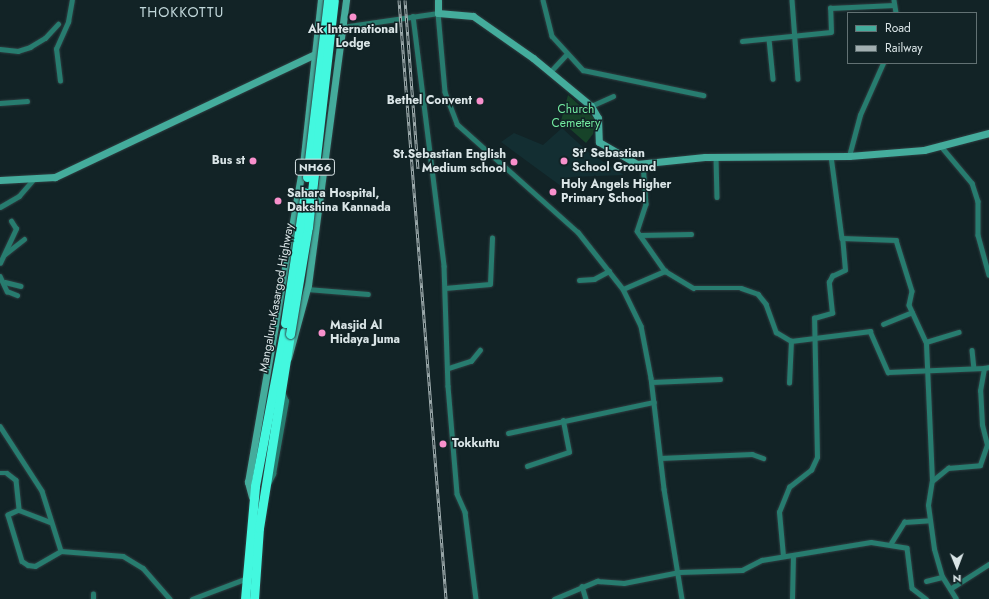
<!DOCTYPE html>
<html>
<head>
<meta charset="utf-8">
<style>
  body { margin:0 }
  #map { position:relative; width:989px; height:599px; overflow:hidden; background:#122326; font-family:Jost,sans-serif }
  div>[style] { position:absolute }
  .built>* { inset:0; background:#132e32 }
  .green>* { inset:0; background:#174329 }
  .roads { filter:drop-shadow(0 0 1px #2e3e41) drop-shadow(0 0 1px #2e3e41) }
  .street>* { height:4.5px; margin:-2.25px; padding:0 2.25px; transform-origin:2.25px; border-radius:2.25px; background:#277c6f }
  .secondary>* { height:7px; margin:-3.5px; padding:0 3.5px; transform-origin:3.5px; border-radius:3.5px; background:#44ac9c }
  .highway>* { height:9px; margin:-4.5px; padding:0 4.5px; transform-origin:4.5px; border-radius:4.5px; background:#43f8df }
  .rail>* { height:3px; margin-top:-1.5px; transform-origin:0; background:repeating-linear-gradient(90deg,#122326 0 4.5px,#a2afb1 0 9px); box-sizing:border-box; border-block:1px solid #a2afb1 }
  .bridges { filter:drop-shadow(0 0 1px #2e3e41) drop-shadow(0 0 1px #2e3e41) }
  .highway-bridge>* { height:9px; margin:-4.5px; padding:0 4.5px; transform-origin:4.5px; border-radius:4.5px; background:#43f8df }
  .dots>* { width:11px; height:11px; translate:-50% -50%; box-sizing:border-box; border:2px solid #122326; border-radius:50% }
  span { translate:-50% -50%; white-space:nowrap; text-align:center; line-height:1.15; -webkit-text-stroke:3px #122326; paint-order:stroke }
  .shield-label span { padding:1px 3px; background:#122326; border:1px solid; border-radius:3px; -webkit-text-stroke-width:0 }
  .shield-label { font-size:11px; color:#dae5e7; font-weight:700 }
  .poi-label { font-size:12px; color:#dae5e7; font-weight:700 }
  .right { translate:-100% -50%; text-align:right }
  .left { translate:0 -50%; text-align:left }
  .park-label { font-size:12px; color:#72e99f }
  .street-label { font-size:12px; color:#dae5e7 }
  .quarter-label { font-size:14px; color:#c1d7da; letter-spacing:1px }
  .legend { position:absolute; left:847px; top:12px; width:130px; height:52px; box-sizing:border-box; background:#122326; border:1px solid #627173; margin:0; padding:5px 7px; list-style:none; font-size:12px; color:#dae5e7 }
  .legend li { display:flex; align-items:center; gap:8px; height:20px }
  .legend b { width:20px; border:1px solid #627173 }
  .north { position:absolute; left:937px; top:547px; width:40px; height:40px; -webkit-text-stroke:3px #122326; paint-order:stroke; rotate:179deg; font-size:11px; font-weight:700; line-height:16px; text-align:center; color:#dae5e7 }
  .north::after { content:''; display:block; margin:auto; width:14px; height:18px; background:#dae5e7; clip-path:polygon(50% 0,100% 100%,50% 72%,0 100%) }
</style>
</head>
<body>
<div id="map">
  <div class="built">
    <i style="clip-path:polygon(562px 128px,588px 152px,624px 175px,571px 177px,571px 185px,565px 189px,501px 142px,514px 133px,543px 145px)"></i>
  </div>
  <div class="green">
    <i style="clip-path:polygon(568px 95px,596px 120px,593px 134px,586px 143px,561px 121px)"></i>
  </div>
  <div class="roads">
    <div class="street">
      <i style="left:543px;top:0;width:37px;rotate:76deg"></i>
      <i style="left:552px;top:36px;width:46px;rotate:47.6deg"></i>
      <i style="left:583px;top:70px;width:123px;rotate:11.8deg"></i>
      <i style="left:792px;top:0;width:79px;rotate:85.7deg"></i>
      <i style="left:894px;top:0;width:13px;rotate:81deg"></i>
      <i style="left:413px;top:16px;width:252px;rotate:82.9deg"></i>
      <i style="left:444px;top:266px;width:120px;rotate:88.1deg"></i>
      <i style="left:448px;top:386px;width:108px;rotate:85.2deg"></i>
      <i style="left:457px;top:494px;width:20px;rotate:66deg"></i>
      <i style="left:465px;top:512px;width:88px;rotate:82.8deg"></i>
      <i style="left:342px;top:27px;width:97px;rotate:-8.3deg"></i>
      <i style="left:438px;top:13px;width:79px;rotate:84.9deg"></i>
      <i style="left:445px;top:92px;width:34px;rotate:69deg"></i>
      <i style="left:457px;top:124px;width:162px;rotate:41.8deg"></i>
      <i style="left:578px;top:232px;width:73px;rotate:51.7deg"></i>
      <i style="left:623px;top:289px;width:41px;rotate:64.1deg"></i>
      <i style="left:641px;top:326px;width:53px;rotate:79.1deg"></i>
      <i style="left:651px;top:378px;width:112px;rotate:83.3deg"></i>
      <i style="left:664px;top:489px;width:111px;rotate:80.7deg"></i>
      <i style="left:769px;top:39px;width:40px;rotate:84.3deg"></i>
      <i style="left:742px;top:41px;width:89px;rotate:-5.8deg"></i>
      <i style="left:831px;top:32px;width:24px;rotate:-92deg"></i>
      <i style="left:830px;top:8px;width:64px;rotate:-2.7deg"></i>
      <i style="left:0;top:49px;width:18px;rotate:6deg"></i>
      <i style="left:18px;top:51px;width:13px;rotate:-18deg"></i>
      <i style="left:30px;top:47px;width:17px;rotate:-31deg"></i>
      <i style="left:45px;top:38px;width:19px;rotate:-47deg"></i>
      <i style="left:550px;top:72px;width:23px;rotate:-47deg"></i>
      <i style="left:60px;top:81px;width:32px;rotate:-97deg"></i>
      <i style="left:56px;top:49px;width:30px;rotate:-66deg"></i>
      <i style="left:68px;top:22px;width:22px;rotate:-80deg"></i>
      <i style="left:0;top:103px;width:27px;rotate:-4deg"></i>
      <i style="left:591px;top:106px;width:24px;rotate:-24deg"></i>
      <i style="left:940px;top:145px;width:50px;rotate:49.9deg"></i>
      <i style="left:972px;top:183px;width:19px;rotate:72deg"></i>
      <i style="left:978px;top:201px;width:34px;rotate:90deg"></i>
      <i style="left:978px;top:235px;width:41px;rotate:74.6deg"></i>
      <i style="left:831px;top:156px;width:83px;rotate:82.4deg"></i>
      <i style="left:842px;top:238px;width:54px;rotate:2.1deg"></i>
      <i style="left:896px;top:240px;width:53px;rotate:72.6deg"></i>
      <i style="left:912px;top:291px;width:14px;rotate:102deg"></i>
      <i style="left:909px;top:305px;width:41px;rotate:65.3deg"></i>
      <i style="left:849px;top:156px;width:42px;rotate:-75deg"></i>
      <i style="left:860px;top:115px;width:57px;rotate:-66.1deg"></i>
      <i style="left:716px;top:157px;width:40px;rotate:88.6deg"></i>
      <i style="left:643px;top:163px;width:41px;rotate:85.8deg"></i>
      <i style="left:646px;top:204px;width:28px;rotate:108deg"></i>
      <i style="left:637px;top:231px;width:49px;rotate:55deg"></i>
      <i style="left:665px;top:271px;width:33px;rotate:31deg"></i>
      <i style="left:693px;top:288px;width:48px"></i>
      <i style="left:741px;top:288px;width:18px;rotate:19deg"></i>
      <i style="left:758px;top:294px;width:13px;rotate:51deg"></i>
      <i style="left:766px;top:304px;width:30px;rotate:70deg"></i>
      <i style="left:776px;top:332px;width:17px;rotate:31deg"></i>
      <i style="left:0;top:207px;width:22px;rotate:-30deg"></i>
      <i style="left:19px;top:196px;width:20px;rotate:-49deg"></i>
      <i style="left:640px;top:235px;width:51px;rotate:-1.1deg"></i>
      <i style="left:5px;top:254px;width:24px;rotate:-38deg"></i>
      <i style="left:0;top:263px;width:38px;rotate:-65deg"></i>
      <i style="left:16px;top:229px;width:9px;rotate:-122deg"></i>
      <i style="left:0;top:276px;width:17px;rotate:65deg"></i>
      <i style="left:7px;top:291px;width:11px;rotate:22deg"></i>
      <i style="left:579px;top:280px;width:15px;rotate:-4deg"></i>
      <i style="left:594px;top:279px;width:17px;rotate:-28deg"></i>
      <i style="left:5px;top:282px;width:16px;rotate:14deg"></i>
      <i style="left:445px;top:288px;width:45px;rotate:-5.1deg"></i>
      <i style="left:490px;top:284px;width:46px;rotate:-87.5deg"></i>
      <i style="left:307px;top:289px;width:61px;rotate:4.7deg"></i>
      <i style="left:623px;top:289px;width:46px;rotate:-23.2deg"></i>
      <i style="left:883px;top:324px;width:31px;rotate:-22deg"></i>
      <i style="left:972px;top:350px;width:18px;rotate:84deg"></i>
      <i style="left:449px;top:368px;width:23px;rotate:-18deg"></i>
      <i style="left:471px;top:361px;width:14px;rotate:-51deg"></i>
      <i style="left:652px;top:382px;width:68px;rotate:-2.5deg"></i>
      <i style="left:789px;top:383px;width:42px;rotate:-87.3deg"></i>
      <i style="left:791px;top:341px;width:80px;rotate:-7.2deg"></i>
      <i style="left:870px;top:331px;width:45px;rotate:66.3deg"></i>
      <i style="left:888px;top:372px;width:96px;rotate:-2.4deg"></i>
      <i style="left:0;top:426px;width:77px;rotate:57.1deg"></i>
      <i style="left:42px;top:491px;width:63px;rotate:72.4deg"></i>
      <i style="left:508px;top:433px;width:149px;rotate:-12deg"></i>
      <i style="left:660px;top:458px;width:92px;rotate:-2.5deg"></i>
      <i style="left:752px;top:454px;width:12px;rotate:20deg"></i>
      <i style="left:527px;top:466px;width:44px;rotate:-18.4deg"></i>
      <i style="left:569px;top:452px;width:32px;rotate:-101deg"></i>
      <i style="left:0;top:473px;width:7px"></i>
      <i style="left:7px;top:473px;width:11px;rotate:38deg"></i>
      <i style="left:16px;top:480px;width:30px;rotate:84deg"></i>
      <i style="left:19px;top:510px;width:34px;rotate:21deg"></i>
      <i style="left:932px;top:481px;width:139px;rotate:-92.5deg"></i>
      <i style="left:926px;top:342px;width:34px;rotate:-17deg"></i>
      <i style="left:266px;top:488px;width:16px;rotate:-63deg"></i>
      <i style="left:273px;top:474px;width:74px;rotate:-79.9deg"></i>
      <i style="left:286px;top:401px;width:10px;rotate:-114deg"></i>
      <i style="left:19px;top:510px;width:12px;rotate:156deg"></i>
      <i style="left:8px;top:515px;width:48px;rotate:73.1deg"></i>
      <i style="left:22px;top:561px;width:7px;rotate:34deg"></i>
      <i style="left:28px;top:565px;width:7px;rotate:8deg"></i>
      <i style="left:35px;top:566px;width:30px;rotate:-30deg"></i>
      <i style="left:61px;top:551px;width:62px;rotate:4.6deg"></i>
      <i style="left:123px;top:556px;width:23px;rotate:31deg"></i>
      <i style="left:143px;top:568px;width:41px;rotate:48.9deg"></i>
      <i style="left:891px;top:543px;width:25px;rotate:-58deg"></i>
      <i style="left:904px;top:522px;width:26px;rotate:-4deg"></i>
      <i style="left:783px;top:556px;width:44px;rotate:-95.2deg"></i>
      <i style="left:779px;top:512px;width:27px;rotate:-68deg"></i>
      <i style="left:789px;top:487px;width:28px;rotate:-38deg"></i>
      <i style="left:811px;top:470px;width:14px;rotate:-65deg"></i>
      <i style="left:817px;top:457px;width:139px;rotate:-91.2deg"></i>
      <i style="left:814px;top:318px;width:19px;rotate:-16deg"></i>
      <i style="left:832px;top:313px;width:31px;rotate:-96deg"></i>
      <i style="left:829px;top:282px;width:7px;rotate:-63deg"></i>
      <i style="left:832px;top:276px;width:14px;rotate:-25deg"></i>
      <i style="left:845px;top:270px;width:32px;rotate:-95deg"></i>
      <i style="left:926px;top:581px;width:16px;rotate:-14deg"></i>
      <i style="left:582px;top:586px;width:14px;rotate:73deg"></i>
      <i style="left:950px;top:589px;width:46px;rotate:-32.7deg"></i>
      <i style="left:93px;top:599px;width:5px;rotate:-90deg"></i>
      <i style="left:192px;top:599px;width:57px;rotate:-20.7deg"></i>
      <i style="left:554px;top:599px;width:47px;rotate:-22.7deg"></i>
      <i style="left:597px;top:581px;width:27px;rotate:4deg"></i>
      <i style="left:624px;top:583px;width:56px;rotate:-11.3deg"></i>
      <i style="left:679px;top:572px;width:63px;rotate:-1.8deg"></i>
      <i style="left:742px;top:570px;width:22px;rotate:-27deg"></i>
      <i style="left:762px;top:560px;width:110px;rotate:-9.4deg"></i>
      <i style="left:871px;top:542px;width:36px;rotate:9deg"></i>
      <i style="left:907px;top:548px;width:40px;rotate:82.9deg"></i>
      <i style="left:912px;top:588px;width:18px;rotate:38deg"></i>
      <i style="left:792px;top:599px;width:43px;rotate:-88.7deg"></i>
      <i style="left:956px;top:599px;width:26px;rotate:-122deg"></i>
      <i style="left:942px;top:577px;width:29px;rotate:-106deg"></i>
      <i style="left:934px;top:549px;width:44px;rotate:-97.8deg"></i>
      <i style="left:928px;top:505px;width:24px;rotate:-81deg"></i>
      <i style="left:932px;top:481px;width:21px;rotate:-39deg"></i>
      <i style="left:948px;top:468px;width:32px;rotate:-5deg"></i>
      <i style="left:980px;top:465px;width:21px;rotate:-71deg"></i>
      <i style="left:987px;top:445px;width:21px;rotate:-104deg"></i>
      <i style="left:982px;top:425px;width:34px;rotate:-93deg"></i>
      <i style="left:980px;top:391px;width:23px;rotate:-80deg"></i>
      <i style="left:984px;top:368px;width:5px;rotate:-11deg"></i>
    </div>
    <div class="secondary">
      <i style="left:438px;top:0;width:13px;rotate:90deg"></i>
      <i style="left:438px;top:13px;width:35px;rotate:5deg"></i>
      <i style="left:473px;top:16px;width:73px;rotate:35deg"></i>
      <i style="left:533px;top:58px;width:75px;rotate:39.6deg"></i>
      <i style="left:591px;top:106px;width:14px;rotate:60deg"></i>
      <i style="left:598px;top:118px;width:24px;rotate:88deg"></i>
      <i style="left:599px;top:142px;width:44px;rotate:30.1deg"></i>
      <i style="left:637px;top:164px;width:68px;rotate:-5.9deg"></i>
      <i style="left:705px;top:157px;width:144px;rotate:-0.4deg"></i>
      <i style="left:849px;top:156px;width:75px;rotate:-4.6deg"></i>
      <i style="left:924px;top:150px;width:67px;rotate:-14.7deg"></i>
      <i style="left:0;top:180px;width:55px;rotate:-3.1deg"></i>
      <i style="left:55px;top:177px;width:293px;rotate:-25.3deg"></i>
      <i style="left:288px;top:358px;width:76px;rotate:-74.7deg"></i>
      <i style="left:308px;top:285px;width:288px;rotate:-82.4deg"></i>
      <i style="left:252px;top:497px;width:16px;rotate:-105deg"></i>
      <i style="left:248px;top:482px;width:322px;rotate:-80.2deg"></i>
      <i style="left:303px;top:165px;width:166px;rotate:-83.8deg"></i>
    </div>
    <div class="highway">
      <i style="left:245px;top:599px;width:113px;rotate:-84.9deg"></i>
      <i style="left:255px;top:486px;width:157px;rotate:-79.3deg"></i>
      <i style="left:254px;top:599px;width:71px;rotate:-86deg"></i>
      <i style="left:259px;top:528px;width:196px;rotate:-80.9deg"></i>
    </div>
  </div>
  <div class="rail">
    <i style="left:399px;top:0;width:601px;rotate:85.51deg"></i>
    <i style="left:405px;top:0;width:169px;rotate:85.6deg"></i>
  </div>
  <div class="bridges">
    <div class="highway-bridge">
      <i style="left:307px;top:177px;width:178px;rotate:-83.2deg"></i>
      <i style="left:285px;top:323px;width:132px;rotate:-81.3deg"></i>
      <i style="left:290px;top:334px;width:109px;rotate:-80.5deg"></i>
      <i style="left:308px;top:227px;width:228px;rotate:-83.5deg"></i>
    </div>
  </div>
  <div class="dots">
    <i style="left:353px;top:17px;background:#f890cc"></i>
    <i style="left:480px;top:101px;background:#f890cc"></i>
    <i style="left:253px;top:161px;background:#f890cc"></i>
    <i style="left:564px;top:161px;background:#f890cc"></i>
    <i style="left:514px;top:162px;background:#f890cc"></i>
    <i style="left:553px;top:192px;background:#f890cc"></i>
    <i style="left:278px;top:201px;background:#f890cc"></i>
    <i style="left:322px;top:333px;background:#f890cc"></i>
    <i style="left:443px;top:444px;background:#f890cc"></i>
  </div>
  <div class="shield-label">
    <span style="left:315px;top:167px">NH66</span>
  </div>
  <div class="poi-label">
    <span style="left:353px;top:37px">Ak International<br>Lodge</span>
    <span class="right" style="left:472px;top:101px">Bethel Convent</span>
    <span class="left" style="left:572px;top:161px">St' Sebastian<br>School Ground</span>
    <span class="right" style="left:506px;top:162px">St.Sebastian English<br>Medium school</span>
    <span class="right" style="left:245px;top:161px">Bus st</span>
    <span class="left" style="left:561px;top:192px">Holy Angels Higher<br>Primary School</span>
    <span class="left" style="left:287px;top:201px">Sahara Hospital,<br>Dakshina Kannada</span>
    <span class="left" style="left:330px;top:333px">Masjid Al<br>Hidaya Juma</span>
    <span class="left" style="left:452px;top:444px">Tokkuttu</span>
  </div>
  <div class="park-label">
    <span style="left:576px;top:117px">Church<br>Cemetery</span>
  </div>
  <div class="street-label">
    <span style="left:277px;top:298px;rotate:-80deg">Mangaluru-Kasargod Highway</span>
  </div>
  <div class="quarter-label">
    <span style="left:182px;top:12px">THOKKOTTU</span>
  </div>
  <ul class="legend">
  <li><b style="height:5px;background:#44ac9c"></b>Road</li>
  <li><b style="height:5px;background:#a2afb1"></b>Railway</li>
  </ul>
  <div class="north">N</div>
</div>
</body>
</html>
